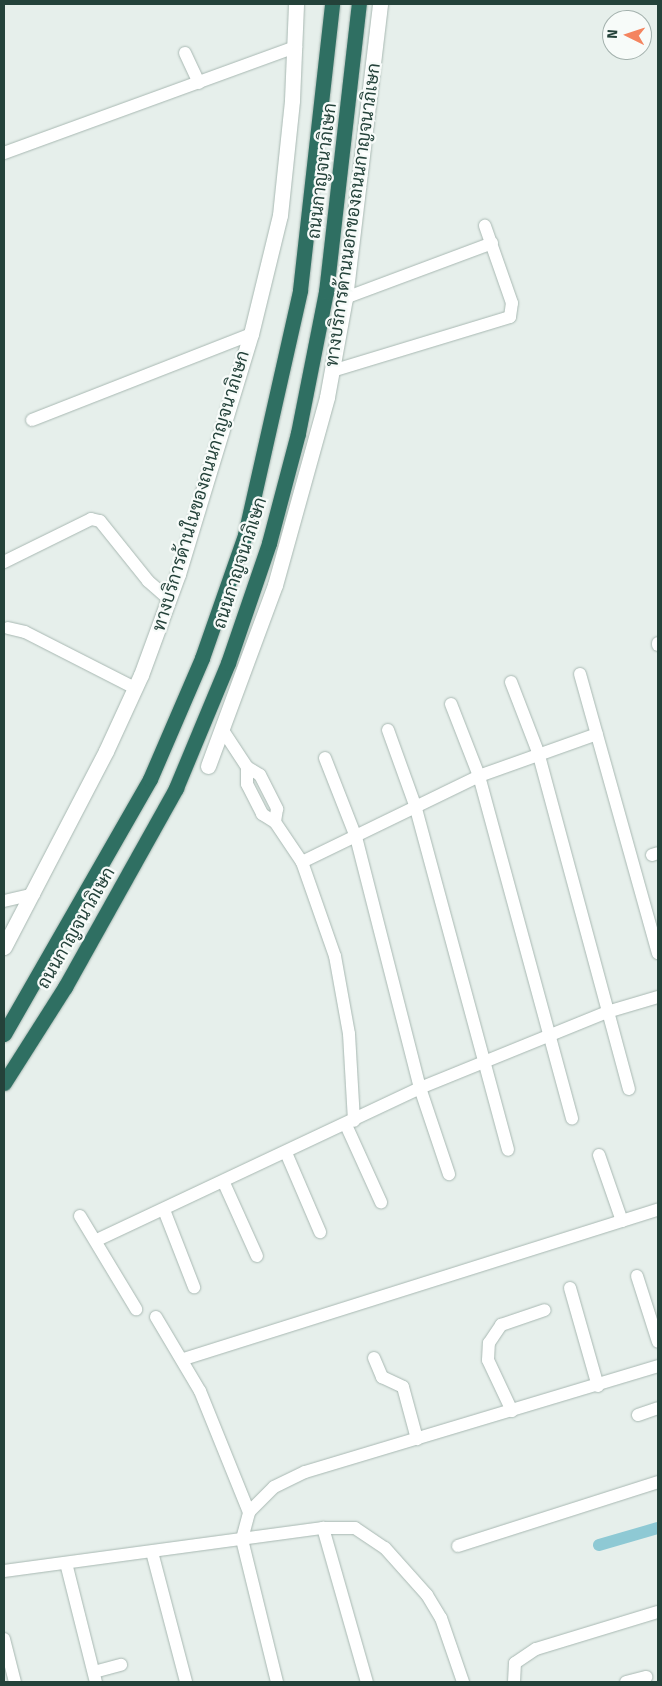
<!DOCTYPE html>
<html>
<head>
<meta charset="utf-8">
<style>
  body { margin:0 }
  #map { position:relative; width:662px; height:1686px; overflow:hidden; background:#e6efeb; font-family:"Fira Sans",Sarabun,sans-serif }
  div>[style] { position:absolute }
  .canal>* { height:12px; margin:-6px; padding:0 6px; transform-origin:6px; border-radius:6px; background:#8ec9d4 }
  .roads { filter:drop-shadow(0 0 1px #a8b8b2) drop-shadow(0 0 1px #a8b8b2) }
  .minor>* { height:12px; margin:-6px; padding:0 6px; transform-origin:6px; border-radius:6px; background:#fff }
  .secondary>* { height:15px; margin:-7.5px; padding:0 7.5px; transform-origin:7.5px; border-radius:7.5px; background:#fff }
  .motorway>* { height:15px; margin:-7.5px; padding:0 7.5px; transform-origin:7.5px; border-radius:7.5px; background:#2f6f62 }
  span { translate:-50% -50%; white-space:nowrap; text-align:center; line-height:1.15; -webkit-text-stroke:4.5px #f7fbf9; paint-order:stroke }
  .street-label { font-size:18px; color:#24423a }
  .frame { position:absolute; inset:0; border:5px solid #24423a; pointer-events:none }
  .north { position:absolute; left:602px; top:10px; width:50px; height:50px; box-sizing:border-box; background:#f7fbf9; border:1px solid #a3b1ad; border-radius:50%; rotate:274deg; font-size:14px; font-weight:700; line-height:20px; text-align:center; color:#24423a }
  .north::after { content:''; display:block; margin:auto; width:18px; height:22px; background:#f4845f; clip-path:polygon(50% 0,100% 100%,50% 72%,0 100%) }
</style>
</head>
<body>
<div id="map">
  <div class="canal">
    <i style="left:599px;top:1545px;width:61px;rotate:-16.1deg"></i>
  </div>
  <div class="roads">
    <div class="minor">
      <i style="left:185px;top:53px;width:33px;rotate:65deg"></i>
      <i style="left:4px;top:153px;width:311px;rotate:-20deg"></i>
      <i style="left:345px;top:298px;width:157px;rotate:-20.5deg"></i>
      <i style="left:332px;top:371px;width:186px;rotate:-16.9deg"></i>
      <i style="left:510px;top:317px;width:14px;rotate:-82deg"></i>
      <i style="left:512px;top:303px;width:82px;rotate:-109.3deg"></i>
      <i style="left:32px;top:420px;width:235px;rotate:-21.4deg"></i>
      <i style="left:4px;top:562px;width:97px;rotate:-26.3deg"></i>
      <i style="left:91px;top:519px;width:9px;rotate:13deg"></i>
      <i style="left:100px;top:521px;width:77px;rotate:51.3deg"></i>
      <i style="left:148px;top:581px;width:28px;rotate:41deg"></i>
      <i style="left:8px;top:628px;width:17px;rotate:13deg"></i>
      <i style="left:25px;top:632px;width:123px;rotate:27deg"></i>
      <i style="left:658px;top:643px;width:2px;rotate:90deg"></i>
      <i style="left:580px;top:674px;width:290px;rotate:74.4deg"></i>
      <i style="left:511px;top:682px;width:75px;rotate:68.9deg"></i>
      <i style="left:538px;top:752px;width:349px;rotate:74.9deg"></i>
      <i style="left:451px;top:704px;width:77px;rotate:68.7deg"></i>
      <i style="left:479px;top:776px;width:355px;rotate:74.8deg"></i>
      <i style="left:222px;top:729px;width:45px;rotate:56.7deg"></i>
      <i style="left:247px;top:767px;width:15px;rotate:32deg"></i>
      <i style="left:260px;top:775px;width:38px;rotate:63deg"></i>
      <i style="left:277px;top:809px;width:13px;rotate:99deg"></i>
      <i style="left:388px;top:730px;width:80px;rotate:70.2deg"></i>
      <i style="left:415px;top:805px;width:357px;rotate:74.9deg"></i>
      <i style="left:325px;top:758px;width:85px;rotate:68.6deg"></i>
      <i style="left:356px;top:837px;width:259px;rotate:75.7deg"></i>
      <i style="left:420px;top:1088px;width:91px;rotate:71.4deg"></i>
      <i style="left:247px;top:767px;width:17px;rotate:90deg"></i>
      <i style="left:247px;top:784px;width:34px;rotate:63deg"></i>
      <i style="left:262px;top:814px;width:15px;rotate:32deg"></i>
      <i style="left:275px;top:822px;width:48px;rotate:56deg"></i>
      <i style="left:302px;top:862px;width:100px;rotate:70.7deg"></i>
      <i style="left:335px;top:956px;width:79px;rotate:79.8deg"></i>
      <i style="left:349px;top:1034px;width:87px;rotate:86.7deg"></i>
      <i style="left:652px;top:855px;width:6px;rotate:-18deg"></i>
      <i style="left:302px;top:862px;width:197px;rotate:-25.9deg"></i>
      <i style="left:479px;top:776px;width:125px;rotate:-19.6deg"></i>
      <i style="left:4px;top:901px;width:31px;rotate:-13deg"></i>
      <i style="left:346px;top:1125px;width:85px;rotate:65.6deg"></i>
      <i style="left:287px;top:1155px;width:84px;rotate:66.8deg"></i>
      <i style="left:599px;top:1155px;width:70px;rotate:70.8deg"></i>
      <i style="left:224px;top:1183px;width:80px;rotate:65.7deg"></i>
      <i style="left:164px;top:1210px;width:83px;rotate:68.7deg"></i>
      <i style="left:80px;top:1216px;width:109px;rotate:58.9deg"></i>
      <i style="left:97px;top:1240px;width:357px;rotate:-25.2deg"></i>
      <i style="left:420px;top:1088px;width:202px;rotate:-22.1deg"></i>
      <i style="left:607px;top:1012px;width:53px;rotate:-16.4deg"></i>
      <i style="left:637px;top:1276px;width:69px;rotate:72.3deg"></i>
      <i style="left:570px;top:1288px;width:102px;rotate:74.1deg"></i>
      <i style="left:156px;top:1317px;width:86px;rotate:59.3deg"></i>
      <i style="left:200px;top:1391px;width:131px;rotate:68deg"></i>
      <i style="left:374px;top:1358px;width:21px;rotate:67deg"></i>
      <i style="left:382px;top:1377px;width:23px;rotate:25deg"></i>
      <i style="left:403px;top:1387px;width:54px;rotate:74.9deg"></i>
      <i style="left:184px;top:1359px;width:497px;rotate:-17.5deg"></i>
      <i style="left:512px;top:1411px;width:56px;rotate:-115.2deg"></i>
      <i style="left:488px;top:1360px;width:17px;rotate:-87deg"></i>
      <i style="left:489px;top:1343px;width:22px;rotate:-56deg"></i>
      <i style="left:501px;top:1325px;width:46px;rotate:-18.8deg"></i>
      <i style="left:638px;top:1415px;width:21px;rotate:-19deg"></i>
      <i style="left:323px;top:1528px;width:160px;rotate:74.1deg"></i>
      <i style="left:458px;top:1546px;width:210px;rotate:-17.7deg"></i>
      <i style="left:152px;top:1552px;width:134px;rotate:75.3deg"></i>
      <i style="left:66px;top:1563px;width:123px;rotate:75.9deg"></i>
      <i style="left:4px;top:1571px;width:322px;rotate:-7.7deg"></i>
      <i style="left:323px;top:1528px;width:32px"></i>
      <i style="left:355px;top:1528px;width:36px;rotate:34deg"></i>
      <i style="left:385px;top:1548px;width:63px;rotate:48.2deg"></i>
      <i style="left:427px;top:1595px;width:27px;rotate:59deg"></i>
      <i style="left:441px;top:1618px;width:68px;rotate:71deg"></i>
      <i style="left:4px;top:1639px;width:44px;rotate:75.7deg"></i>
      <i style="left:94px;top:1672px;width:28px;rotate:-15deg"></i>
      <i style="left:277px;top:1682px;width:147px;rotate:-103.8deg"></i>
      <i style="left:242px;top:1539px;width:28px;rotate:-75deg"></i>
      <i style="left:249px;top:1512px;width:35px;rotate:-45deg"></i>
      <i style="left:274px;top:1487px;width:34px;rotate:-26deg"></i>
      <i style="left:305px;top:1472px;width:369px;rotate:-16.7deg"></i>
      <i style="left:514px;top:1682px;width:19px;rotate:-87deg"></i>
      <i style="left:515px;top:1663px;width:25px;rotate:-34deg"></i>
      <i style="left:536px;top:1649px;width:127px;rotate:-16.9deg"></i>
      <i style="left:626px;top:1682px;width:21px;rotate:-14deg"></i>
    </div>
    <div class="secondary">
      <i style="left:208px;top:766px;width:193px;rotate:-69.7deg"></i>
      <i style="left:275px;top:585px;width:195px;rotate:-74.5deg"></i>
      <i style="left:327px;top:397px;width:101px;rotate:-79.7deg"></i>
      <i style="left:345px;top:298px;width:296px;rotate:-83.2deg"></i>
      <i style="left:4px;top:947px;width:221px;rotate:-62.5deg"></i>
      <i style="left:106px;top:751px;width:84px;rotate:-65.3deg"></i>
      <i style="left:141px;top:675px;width:108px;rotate:-69.9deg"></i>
      <i style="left:178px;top:574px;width:251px;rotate:-73.1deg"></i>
      <i style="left:251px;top:334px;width:122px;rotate:-76.3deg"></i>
      <i style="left:280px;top:215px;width:116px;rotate:-84deg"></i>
      <i style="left:292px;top:100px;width:96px;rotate:-87.6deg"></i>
    </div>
    <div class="motorway">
      <i style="left:4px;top:1034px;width:294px;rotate:-60.2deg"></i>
      <i style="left:150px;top:779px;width:132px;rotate:-66.7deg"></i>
      <i style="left:202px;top:658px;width:130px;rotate:-70.7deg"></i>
      <i style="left:245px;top:535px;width:251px;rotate:-77.3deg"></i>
      <i style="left:300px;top:290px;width:288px;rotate:-83.6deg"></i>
      <i style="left:4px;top:1083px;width:114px;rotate:-57.6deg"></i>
      <i style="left:65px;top:987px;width:228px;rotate:-60.8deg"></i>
      <i style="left:176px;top:788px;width:135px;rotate:-67.4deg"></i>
      <i style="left:228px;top:663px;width:127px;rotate:-71.1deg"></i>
      <i style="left:269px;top:543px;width:114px;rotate:-75.2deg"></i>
      <i style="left:298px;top:433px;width:144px;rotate:-78.8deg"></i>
      <i style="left:326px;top:292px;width:290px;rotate:-83.5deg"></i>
    </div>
  </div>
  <div class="street-label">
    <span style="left:322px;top:171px;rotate:-83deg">ถนนกาญจนาภิเษก</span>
    <span style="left:353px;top:215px;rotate:-82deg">ทางบริการด้านนอกของถนนกาญจนาภิเษก</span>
    <span style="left:201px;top:491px;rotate:-73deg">ทางบริการด้านในของถนนกาญจนาภิเษก</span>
    <span style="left:240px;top:563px;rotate:-72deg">ถนนกาญจนาภิเษก</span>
    <span style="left:76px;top:928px;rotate:-60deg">ถนนกาญจนาภิเษก</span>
  </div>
  <div class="frame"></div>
  <div class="north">N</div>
</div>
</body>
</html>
